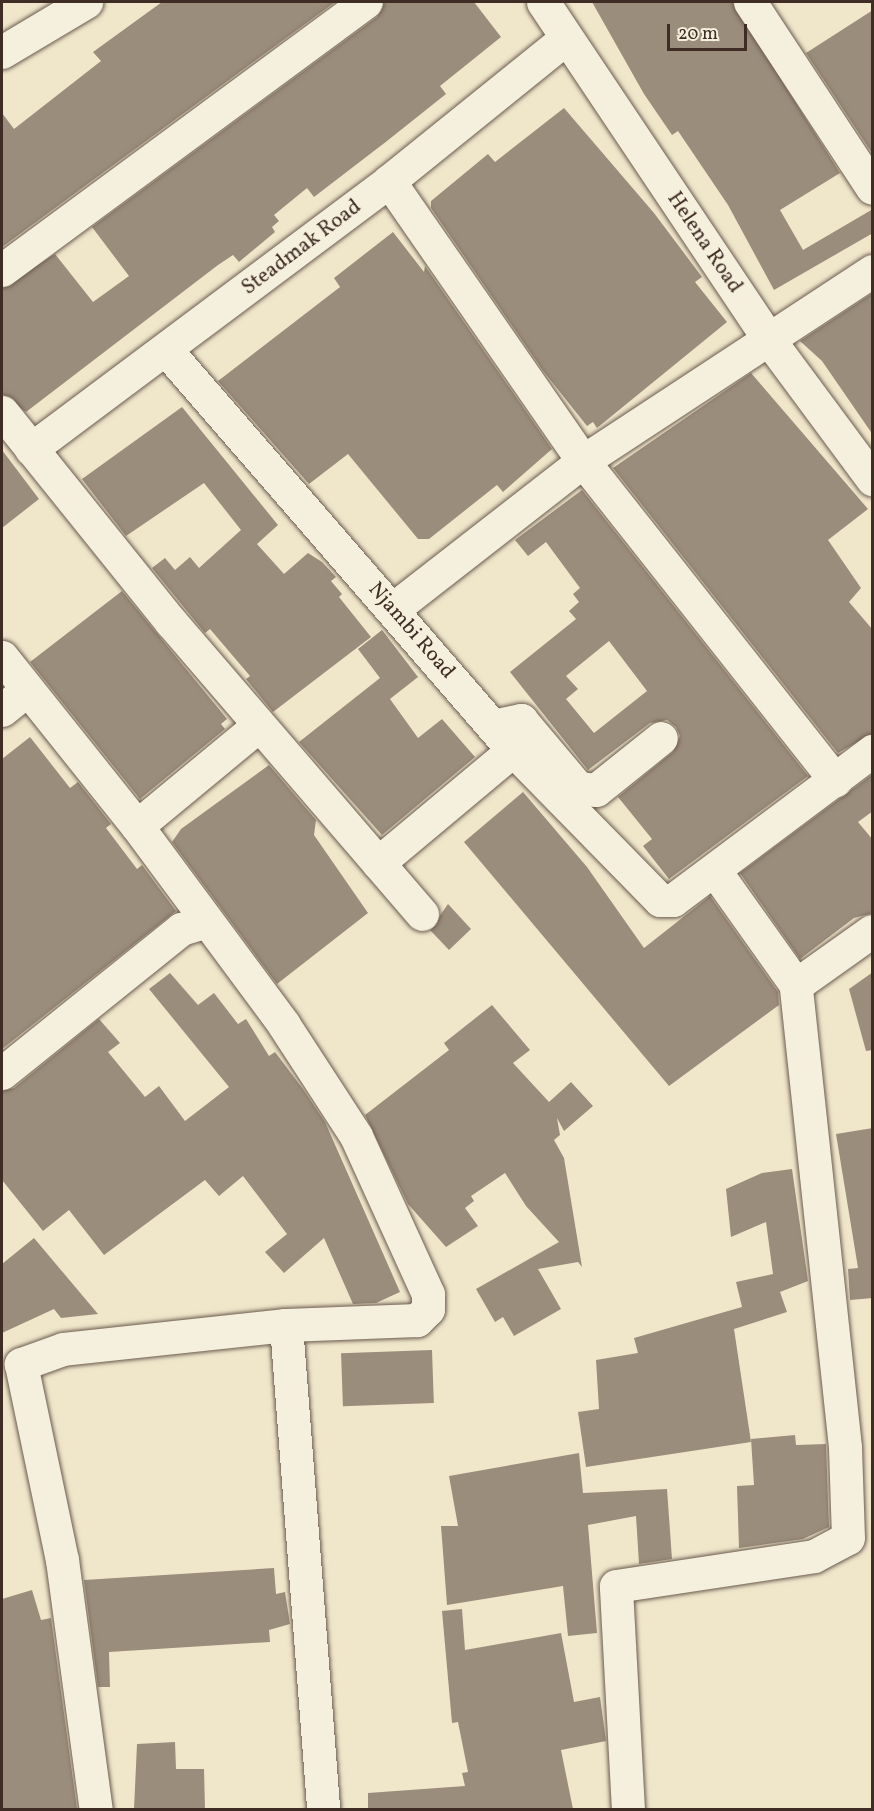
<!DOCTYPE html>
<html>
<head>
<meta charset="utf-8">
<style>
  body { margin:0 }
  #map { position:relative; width:874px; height:1811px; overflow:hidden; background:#f0e7cb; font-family:Vollkorn,serif }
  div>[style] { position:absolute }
  .building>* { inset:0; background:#9b8d7b; transform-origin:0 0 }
  .roads { filter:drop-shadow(0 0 2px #6b5b4e) drop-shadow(0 0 2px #6b5b4e) }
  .minor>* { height:33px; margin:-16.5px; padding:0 16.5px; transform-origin:16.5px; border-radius:16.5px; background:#f5efdd }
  span { translate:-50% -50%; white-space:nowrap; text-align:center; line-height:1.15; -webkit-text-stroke:4.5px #f5efdd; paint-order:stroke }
  .street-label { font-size:21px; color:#3f2c25 }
  .frame { position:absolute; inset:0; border:3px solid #3f2c25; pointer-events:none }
  .scale { position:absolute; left:667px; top:24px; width:80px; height:27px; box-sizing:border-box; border:3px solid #3f2c25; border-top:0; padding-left:8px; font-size:18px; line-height:21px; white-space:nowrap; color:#3f2c25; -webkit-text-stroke:4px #f5efdd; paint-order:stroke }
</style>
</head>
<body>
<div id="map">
  <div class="building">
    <i style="clip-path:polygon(162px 2px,335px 2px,2px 247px,2px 113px,14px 129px,101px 61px,93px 52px)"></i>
    <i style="clip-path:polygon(384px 2px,474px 2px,501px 37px,440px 86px,446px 94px,387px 141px,314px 197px,307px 188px,274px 215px,279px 221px,272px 227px,275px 232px,239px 262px,233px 255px,218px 265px,26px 412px,2px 394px,2px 288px,55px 254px,93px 302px,129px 276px,92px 227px,377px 17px)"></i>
    <i style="clip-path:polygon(592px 2px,732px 2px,840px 173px,780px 210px,803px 250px,873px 209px,873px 233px,774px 290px,728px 205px,678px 131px,672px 135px,644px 94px)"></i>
    <i style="clip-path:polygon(873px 10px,873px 153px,872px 153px,806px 53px)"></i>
    <i style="clip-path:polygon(564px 108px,654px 213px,702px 277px,695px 282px,727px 322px,597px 428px,593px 422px,587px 426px,544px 372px,431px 208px,431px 201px,488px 154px,495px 162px)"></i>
    <i style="clip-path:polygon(393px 232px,424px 272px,425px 266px,552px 449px,503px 492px,497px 485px,429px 539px,418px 539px,348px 454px,309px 484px,218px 381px,340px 287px,334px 278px)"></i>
    <i style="clip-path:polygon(873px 293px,873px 435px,822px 361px,800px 341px)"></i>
    <i style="clip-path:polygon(751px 373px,868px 509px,828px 540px,861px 588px,849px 602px,873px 630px,873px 733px,838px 753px,613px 468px)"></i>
    <i style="clip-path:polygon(182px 407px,278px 525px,257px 544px,284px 574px,308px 553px,322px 562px,336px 577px,331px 581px,342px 594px,339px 597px,371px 637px,273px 712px,246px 679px,250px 676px,210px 629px,205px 633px,152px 568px,165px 558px,175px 570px,190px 557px,199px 568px,241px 530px,204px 483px,126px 536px,82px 479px)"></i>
    <i style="clip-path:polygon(2px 450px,39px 499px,2px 528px)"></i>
    <i style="clip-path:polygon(evenodd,582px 490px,808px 776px,669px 879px,643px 846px,652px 839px,618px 797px,673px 752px,680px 736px,676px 727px,667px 720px,650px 723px,588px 770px,510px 672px,576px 619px,569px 611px,579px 602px,573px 594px,580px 588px,546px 542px,528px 556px,515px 540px,582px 490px,609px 641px,647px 691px,594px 733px,566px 699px,578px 689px,566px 676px,609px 641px)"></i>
    <i style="clip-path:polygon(122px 591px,227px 719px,221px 724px,225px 729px,140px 799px,30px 662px)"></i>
    <i style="clip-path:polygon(382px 630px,418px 677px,390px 699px,418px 738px,442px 719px,475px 757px,382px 835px,299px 742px,380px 678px,358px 649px)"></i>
    <i style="clip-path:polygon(30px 737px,70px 788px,78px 782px,111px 824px,106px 828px,137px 869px,142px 865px,176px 911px,2px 1049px,2px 759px)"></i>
    <i style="clip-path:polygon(269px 765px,316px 820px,314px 835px,368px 913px,277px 984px,172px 842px,181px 829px)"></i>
    <i style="clip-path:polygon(873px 774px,873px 811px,858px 822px,873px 840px,873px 913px,854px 918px,800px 959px,740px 873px)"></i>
    <i style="clip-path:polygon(523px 792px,587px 867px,644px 948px,710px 896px,778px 992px,779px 1005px,669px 1086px,464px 842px)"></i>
    <i style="clip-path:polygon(448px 904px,471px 929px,449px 950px,430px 930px)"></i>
    <i style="clip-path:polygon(873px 972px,873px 1050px,866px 1051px,849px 989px)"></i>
    <i style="clip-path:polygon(170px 973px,198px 1005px,214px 993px,238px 1024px,246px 1019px,269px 1056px,275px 1052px,303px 1089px,325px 1122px,400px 1292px,376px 1303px,353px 1304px,324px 1238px,284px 1273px,265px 1252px,287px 1234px,243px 1176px,219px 1196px,205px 1180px,104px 1255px,69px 1210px,43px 1231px,2px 1180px,2px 1091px,14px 1088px,99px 1019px,120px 1043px,108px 1052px,145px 1097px,159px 1086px,185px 1121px,229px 1087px,149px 989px)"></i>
    <i style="clip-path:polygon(492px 1005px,530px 1050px,513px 1063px,549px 1102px,571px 1082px,593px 1106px,564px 1131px,557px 1118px,560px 1135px,554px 1140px,564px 1158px,582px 1267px,578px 1262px,538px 1269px,561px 1309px,514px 1336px,503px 1317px,495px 1322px,476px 1289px,559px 1242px,526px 1206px,505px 1173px,471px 1196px,474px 1201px,465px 1208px,478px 1226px,446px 1247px,408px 1204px,365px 1115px,449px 1050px,444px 1043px)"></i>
    <i style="clip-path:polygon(873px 1128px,873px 1298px,850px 1300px,848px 1269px,858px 1268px,836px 1134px)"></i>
    <i style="clip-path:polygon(792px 1169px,808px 1281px,780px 1292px,787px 1312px,734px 1329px,751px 1442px,586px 1467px,578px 1412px,599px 1409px,596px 1360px,638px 1353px,634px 1338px,742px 1307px,736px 1282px,773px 1274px,766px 1222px,731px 1237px,726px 1189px,762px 1173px)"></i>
    <i style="clip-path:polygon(34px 1238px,98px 1314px,61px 1318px,54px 1309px,2px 1333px,2px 1264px)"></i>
    <i style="left:432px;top:1350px;width:53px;height:91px;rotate:88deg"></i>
    <i style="clip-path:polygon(795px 1435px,796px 1445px,826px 1444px,829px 1527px,803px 1539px,739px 1548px,737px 1486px,754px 1485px,751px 1439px)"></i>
    <i style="clip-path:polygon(579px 1453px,583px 1493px,667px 1489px,672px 1559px,639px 1564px,636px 1516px,588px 1525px,597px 1633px,568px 1636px,563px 1586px,447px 1605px,441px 1526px,458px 1526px,449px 1476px)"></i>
    <i style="clip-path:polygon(274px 1568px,276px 1594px,285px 1592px,290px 1624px,269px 1630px,270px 1642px,109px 1652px,110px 1687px,98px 1687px,84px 1580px)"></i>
    <i style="clip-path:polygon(32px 1590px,41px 1620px,51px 1618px,77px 1809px,2px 1809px,2px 1599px)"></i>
    <i style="clip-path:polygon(462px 1609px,465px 1650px,561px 1633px,574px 1702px,600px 1697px,606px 1741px,561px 1750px,573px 1809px,368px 1809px,368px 1793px,465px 1786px,462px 1773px,468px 1772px,458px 1722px,452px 1723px,442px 1611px)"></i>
    <i style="clip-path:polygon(175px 1742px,176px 1769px,204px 1769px,205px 1809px,134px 1809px,137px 1744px)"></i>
  </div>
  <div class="roads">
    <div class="minor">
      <i style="left:543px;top:2px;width:403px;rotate:56.2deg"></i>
      <i style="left:767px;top:337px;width:177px;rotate:53.5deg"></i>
      <i style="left:750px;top:2px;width:222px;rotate:56.7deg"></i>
      <i style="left:2px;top:52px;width:98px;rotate:-30.8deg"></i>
      <i style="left:389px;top:181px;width:341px;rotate:55.3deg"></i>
      <i style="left:583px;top:461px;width:407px;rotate:51.7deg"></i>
      <i style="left:2px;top:270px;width:452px;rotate:-36.4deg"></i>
      <i style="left:167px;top:351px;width:528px;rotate:49.07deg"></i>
      <i style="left:513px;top:750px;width:210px;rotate:45.6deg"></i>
      <i style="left:660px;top:900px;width:13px"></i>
      <i style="left:673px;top:900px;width:249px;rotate:-36.8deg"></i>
      <i style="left:2px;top:412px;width:270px;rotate:51.2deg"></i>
      <i style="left:171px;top:622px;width:385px;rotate:49.3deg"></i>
      <i style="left:31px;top:449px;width:447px;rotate:-36.8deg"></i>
      <i style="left:389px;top:181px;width:226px;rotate:-38.9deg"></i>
      <i style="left:393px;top:609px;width:241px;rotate:-37.9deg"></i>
      <i style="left:583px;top:461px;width:346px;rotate:-33.3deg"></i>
      <i style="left:2px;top:657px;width:216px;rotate:51.4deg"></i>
      <i style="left:137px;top:826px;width:247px;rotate:53.5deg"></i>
      <i style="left:284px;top:1025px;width:132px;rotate:57deg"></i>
      <i style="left:356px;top:1136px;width:174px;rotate:65.5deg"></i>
      <i style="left:428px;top:1294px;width:15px;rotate:90deg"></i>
      <i style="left:428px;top:1309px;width:16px;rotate:135deg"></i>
      <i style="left:417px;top:1320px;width:131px;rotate:177.8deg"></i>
      <i style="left:286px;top:1325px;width:224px;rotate:173.9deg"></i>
      <i style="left:63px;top:1349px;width:45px;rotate:160.3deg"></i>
      <i style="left:21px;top:1364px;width:200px;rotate:78.2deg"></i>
      <i style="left:62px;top:1560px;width:252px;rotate:82.3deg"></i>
      <i style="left:2px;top:710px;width:32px;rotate:-39deg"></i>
      <i style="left:493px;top:726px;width:29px;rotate:-12deg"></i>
      <i style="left:521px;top:720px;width:89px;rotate:50deg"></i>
      <i style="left:578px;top:788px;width:18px;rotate:6deg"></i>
      <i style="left:596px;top:790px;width:83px;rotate:-38.7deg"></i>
      <i style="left:137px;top:826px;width:158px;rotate:-39.6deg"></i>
      <i style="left:378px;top:863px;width:176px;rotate:-39.9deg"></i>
      <i style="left:715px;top:871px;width:140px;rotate:54.6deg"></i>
      <i style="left:2px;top:1073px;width:230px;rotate:-38.8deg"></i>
      <i style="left:181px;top:929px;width:24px;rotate:-17deg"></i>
      <i style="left:286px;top:1325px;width:486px;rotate:85.6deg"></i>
      <i style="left:628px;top:1810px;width:224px;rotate:-93.1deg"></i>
      <i style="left:616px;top:1586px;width:200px;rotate:-8.6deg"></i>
      <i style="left:814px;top:1556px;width:38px;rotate:-28deg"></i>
      <i style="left:848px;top:1538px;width:91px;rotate:-91.9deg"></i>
      <i style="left:845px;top:1447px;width:465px;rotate:-96.1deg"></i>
      <i style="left:796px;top:985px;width:93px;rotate:-35.4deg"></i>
    </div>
  </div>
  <div class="street-label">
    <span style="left:704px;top:243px;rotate:56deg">Helena Road</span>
    <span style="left:302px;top:248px;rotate:-37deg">Steadmak Road</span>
    <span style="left:411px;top:631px;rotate:49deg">Njambi Road</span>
  </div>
  <div class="frame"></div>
  <div class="scale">20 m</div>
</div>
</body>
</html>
